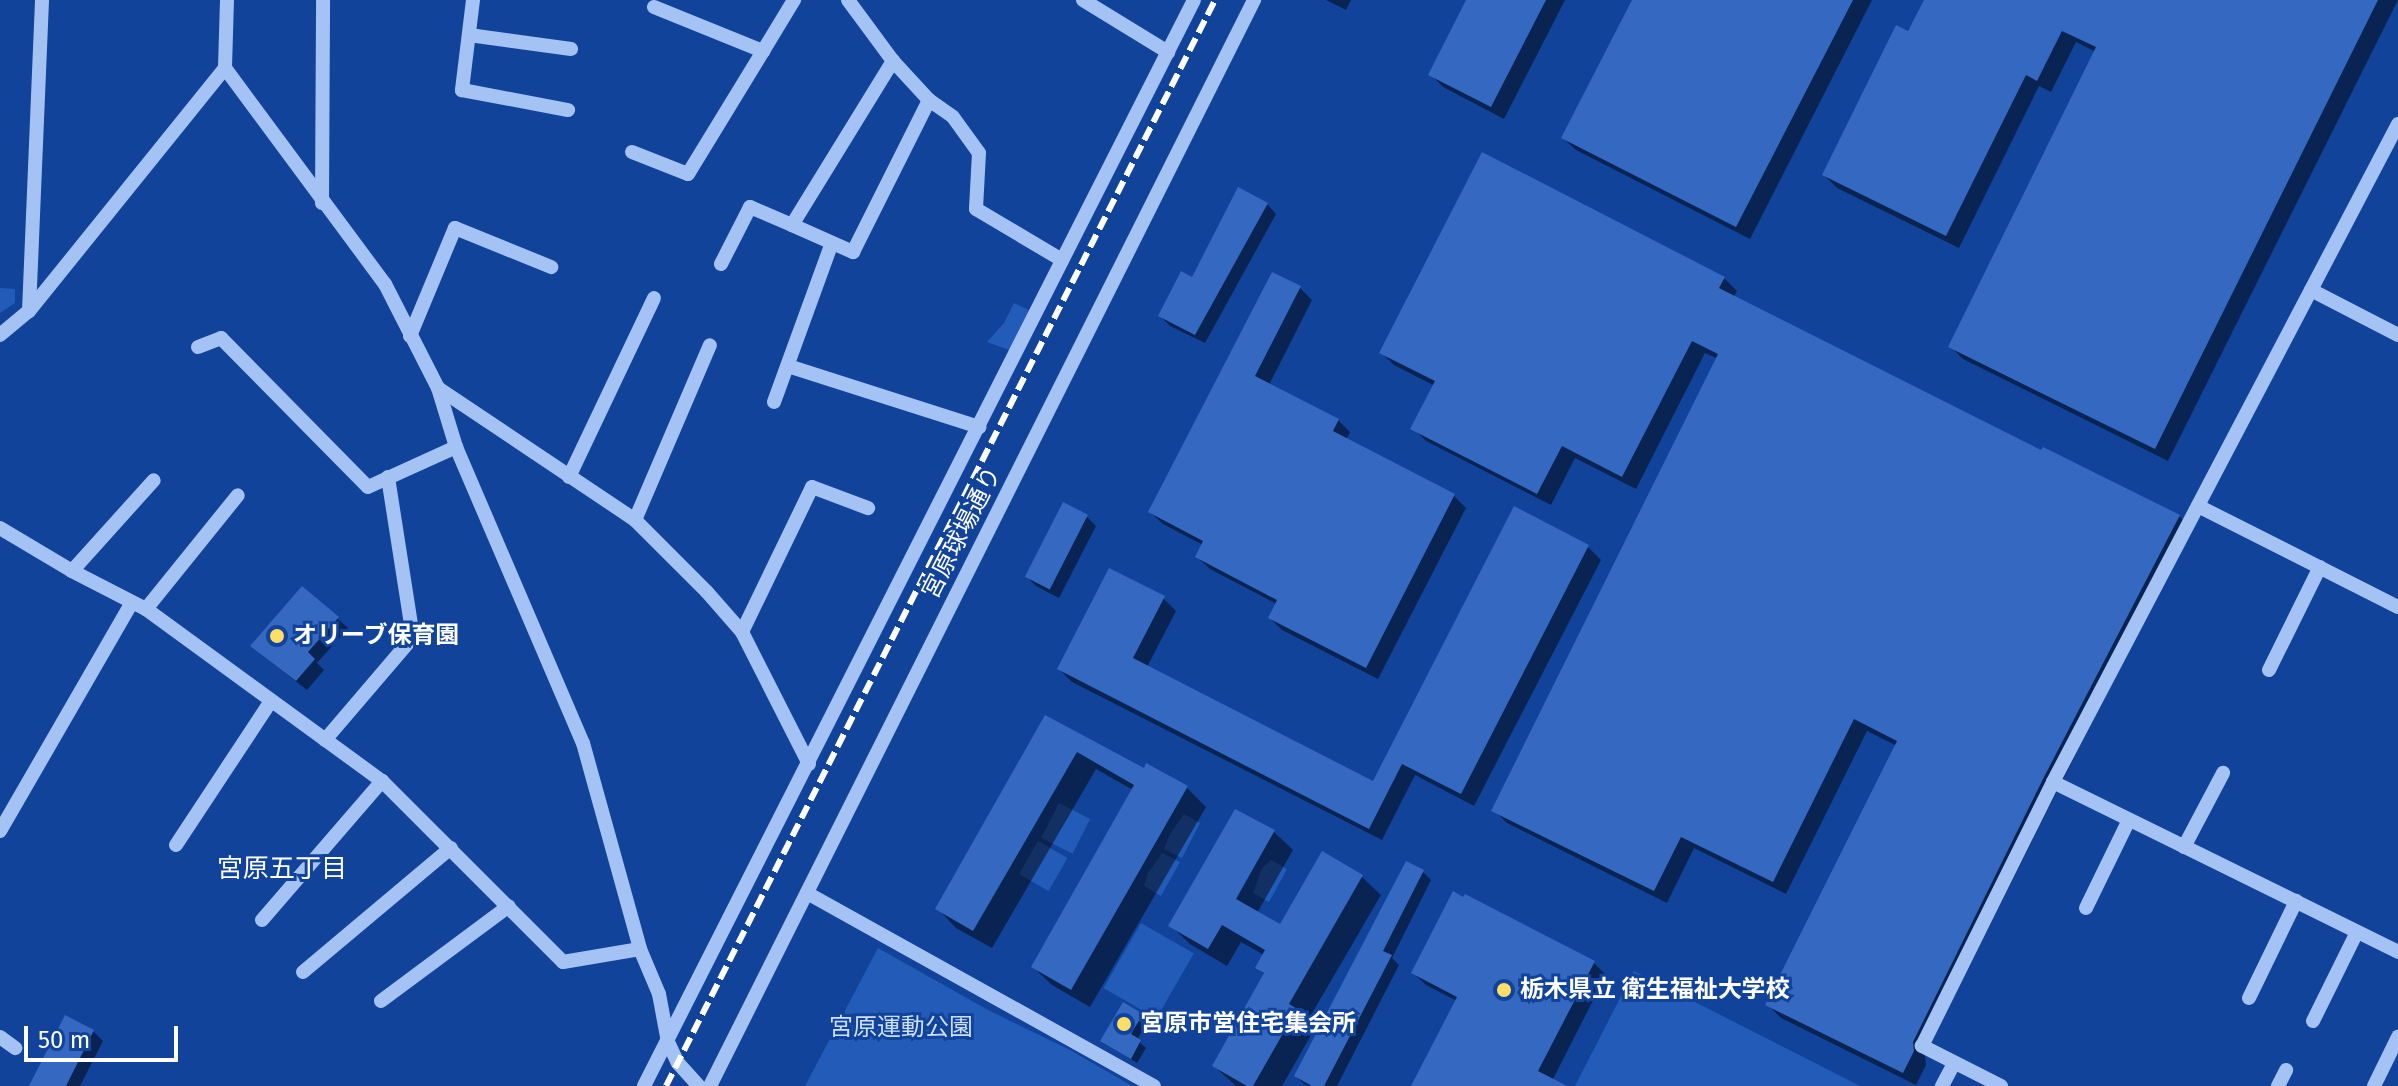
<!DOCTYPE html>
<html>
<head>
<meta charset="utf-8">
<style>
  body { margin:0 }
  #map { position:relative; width:2398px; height:1086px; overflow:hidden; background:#11439b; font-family:"Fira Sans","Noto Sans JP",sans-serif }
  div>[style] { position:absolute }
  .green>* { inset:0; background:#235bb9; transform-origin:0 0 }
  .shadow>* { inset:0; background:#0007 }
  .building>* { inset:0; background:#3569c1; transform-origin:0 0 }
  .minor>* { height:14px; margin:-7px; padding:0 7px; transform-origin:7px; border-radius:7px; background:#a4c3f4 }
  .rail>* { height:6px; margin-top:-3px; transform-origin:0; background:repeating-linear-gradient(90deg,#fff 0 14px,transparent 0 20px) }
  .dots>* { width:22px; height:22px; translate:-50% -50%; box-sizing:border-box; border:4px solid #11439b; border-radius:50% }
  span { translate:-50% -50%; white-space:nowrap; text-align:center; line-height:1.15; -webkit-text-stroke:6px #11439b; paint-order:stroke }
  .street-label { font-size:24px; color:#fff }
  .poi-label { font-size:24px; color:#fff; font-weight:700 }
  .left { translate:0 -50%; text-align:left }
  .park-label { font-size:24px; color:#cddffe }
  .neighbourhood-label { font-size:26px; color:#fff }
  .scale { position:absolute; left:24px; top:1026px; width:154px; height:36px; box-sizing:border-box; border:4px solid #fff; border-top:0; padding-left:10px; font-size:24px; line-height:28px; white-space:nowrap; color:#fff; -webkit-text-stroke:6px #11439b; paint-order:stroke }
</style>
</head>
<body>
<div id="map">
  <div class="green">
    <i style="clip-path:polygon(0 288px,15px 289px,15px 303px,0 313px)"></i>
    <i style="clip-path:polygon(1014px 303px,1033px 312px,1012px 351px,987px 342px,1004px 323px)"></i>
    <i style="left:1059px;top:803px;width:35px;height:39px;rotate:27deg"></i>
    <i style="clip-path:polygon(1184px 814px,1200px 823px,1182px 858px,1164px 849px,1170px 834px)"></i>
    <i style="left:1038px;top:841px;width:34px;height:38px;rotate:30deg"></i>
    <i style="clip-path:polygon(1162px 853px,1180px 862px,1161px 896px,1144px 886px,1148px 873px)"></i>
    <i style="clip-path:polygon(1271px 860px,1287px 869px,1269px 902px,1253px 893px,1262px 868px)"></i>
    <i style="left:1141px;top:923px;width:61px;height:75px;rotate:30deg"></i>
    <i style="clip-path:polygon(878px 948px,988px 1010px,1070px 1050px,1132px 1086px,805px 1086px)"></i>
    <i style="clip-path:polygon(1634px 971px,1815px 1063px,1860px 1086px,1575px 1086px)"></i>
  </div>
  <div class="shadow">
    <i style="clip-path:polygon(1326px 0,1351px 0,1346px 10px)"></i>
    <i style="clip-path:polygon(1468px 0,1565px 0,1504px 119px,1443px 87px,1430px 74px)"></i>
    <i style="clip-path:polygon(1634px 0,1872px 0,1750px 239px,1576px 150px,1563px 138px)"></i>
    <i style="clip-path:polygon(1926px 0,2398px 0,2168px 461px,1963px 359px,1950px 346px,2096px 52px,2076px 42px,2051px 92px,2039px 86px,1959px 248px,1837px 188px,1824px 175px)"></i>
    <i style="clip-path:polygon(1267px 204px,1276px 214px,1205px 343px,1170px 326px,1160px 316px)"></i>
    <i style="clip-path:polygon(1273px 274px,1300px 288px,1312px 300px,1269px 385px,1338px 420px,1350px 432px,1346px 440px,1454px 496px,1466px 508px,1378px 679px,1282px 630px,1270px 618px,1277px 604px,1210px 569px,1197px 557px,1203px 545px,1163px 524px,1150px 512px)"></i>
    <i style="clip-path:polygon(1724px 278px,1737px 291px,1733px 298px,2042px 453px,2179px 516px,2192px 529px,2057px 791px,1925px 1055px,1926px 1065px,1916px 1085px,1781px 1018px,1768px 1005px,1897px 746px,1867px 731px,1786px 894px,1694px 848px,1667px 903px,1507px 823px,1494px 810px,1718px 359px,1705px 353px,1636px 489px,1575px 458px,1551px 505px,1426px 441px,1413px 428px,1435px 386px,1394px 365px,1381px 352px)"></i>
    <i style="clip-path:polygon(1087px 517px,1096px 526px,1059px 598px,1036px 586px,1026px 576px)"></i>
    <i style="clip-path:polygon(1588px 547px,1601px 560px,1474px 806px,1415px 775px,1382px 840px,1072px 682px,1059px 669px,1163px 598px,1176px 611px,1147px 667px,1374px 783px)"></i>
    <i style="clip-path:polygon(303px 588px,348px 628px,317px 663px,324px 670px,307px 690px,262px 655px)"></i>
    <i style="clip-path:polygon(1046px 717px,1144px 771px,1147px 765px,1187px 788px,1206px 807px,1090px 1007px,1052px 985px,1033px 967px,1133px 790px,1096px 769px,992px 948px,956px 928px,938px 909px)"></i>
    <i style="clip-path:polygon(1236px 811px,1274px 832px,1293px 850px,1257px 913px,1281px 926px,1362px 877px,1381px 895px,1307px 1022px,1314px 1030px,1282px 1086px,1236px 1086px,1214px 1066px,1265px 975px,1257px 967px,1264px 955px,1241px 942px,1227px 966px,1190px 944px,1171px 926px)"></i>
    <i style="clip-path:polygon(1423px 872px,1431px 880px,1392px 958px,1399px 965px,1337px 1086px,1305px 1085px,1296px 1076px)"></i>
    <i style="clip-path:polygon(1594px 963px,1606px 975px,1552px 1081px,1559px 1086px,1414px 1086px,1457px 1001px,1426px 985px,1413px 973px)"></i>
    <i style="clip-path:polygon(1141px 1015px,1148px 1021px,1137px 1040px,1146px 1048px,1137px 1063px,1103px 1041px)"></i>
    <i style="clip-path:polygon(93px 1031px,103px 1041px,80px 1086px,31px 1086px)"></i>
  </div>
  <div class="building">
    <i style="clip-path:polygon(1466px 0,1546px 0,1491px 107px,1428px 75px)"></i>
    <i style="clip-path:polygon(1632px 0,1853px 0,1736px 227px,1561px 138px)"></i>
    <i style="clip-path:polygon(1924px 0,2378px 0,2155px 449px,1948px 347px,2096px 47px,2062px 31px,2037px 81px,2026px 75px,1946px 236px,1822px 175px,1896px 25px,1908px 31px)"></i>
    <i style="clip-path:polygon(1482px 152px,1725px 277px,1719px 288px,2041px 450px,2043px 447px,2180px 515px,2044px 777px,1913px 1042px,1914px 1051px,1903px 1073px,1765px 1005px,1897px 741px,1854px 719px,1773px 882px,1681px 837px,1654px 891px,1491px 811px,1718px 354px,1692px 341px,1622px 477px,1562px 446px,1537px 494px,1410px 429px,1435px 381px,1379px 353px)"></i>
    <i style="clip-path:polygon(1238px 187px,1268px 203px,1195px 335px,1158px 316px,1181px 271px,1192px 277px)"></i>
    <i style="clip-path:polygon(1272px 272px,1301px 286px,1255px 376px,1339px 419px,1333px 431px,1455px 494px,1366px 668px,1268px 618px,1277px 600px,1195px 557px,1203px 541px,1148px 512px)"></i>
    <i style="left:1063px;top:502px;width:28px;height:84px;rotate:27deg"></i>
    <i style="clip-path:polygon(1514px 506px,1589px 545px,1461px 794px,1402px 764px,1369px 829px,1057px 669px,1109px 568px,1165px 596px,1133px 658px,1373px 781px)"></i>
    <i style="clip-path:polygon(302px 586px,339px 617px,308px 652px,315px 659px,296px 681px,250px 646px)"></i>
    <i style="clip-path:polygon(1045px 715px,1144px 768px,1146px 763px,1188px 786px,1071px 990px,1031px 967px,1134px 785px,1077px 752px,973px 931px,935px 909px)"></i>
    <i style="clip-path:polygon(1235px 809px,1275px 830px,1236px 899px,1280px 924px,1322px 851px,1363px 875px,1289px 1004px,1297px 1009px,1253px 1086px,1247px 1086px,1212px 1066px,1264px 973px,1255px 968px,1265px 950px,1222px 925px,1208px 949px,1168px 926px)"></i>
    <i style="clip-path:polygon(1406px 861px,1424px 870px,1383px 951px,1392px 955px,1324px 1086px,1312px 1086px,1294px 1076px)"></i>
    <i style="clip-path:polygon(1453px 891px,1463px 897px,1465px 894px,1595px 961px,1538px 1071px,1567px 1086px,1411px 1086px,1457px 997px,1411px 973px)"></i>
    <i style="clip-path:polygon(1123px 1002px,1143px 1014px,1131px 1034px,1141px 1040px,1131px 1059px,1100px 1041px)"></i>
    <i style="clip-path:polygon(65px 1015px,94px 1030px,66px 1086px,29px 1086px)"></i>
  </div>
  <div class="minor">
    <i style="left:227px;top:0;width:68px;rotate:91.7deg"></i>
    <i style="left:225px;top:68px;width:269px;rotate:53.5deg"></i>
    <i style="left:385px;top:284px;width:117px;rotate:63deg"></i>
    <i style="left:438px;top:388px;width:62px;rotate:73deg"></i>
    <i style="left:456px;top:447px;width:322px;rotate:66.8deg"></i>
    <i style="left:583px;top:743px;width:214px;rotate:74.5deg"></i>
    <i style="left:640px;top:949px;width:49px;rotate:67.1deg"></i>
    <i style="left:659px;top:994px;width:49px;rotate:79.4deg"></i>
    <i style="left:668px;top:1042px;width:23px;rotate:65deg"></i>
    <i style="left:678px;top:1063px;width:31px;rotate:48deg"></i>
    <i style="left:473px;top:0;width:91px;rotate:97deg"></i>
    <i style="left:462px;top:90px;width:108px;rotate:10.7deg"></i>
    <i style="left:848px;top:0;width:76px;rotate:53.6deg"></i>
    <i style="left:893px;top:61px;width:53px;rotate:47.3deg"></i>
    <i style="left:929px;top:100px;width:29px;rotate:35deg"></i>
    <i style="left:953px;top:117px;width:44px;rotate:54.2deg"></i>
    <i style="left:979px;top:153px;width:56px;rotate:93.1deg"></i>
    <i style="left:976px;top:209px;width:100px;rotate:30.7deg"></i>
    <i style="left:1083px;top:0;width:100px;rotate:31.5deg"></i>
    <i style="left:654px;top:7px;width:118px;rotate:22deg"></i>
    <i style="left:763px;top:51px;width:60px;rotate:-58.7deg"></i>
    <i style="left:469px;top:35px;width:103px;rotate:7.8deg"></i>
    <i style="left:632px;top:152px;width:60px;rotate:21.4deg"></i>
    <i style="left:688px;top:174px;width:144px;rotate:-58.6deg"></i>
    <i style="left:322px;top:203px;width:203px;rotate:-89.7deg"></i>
    <i style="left:792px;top:225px;width:67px;rotate:23.9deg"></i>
    <i style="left:853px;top:252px;width:170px;rotate:-63.4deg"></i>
    <i style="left:721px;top:264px;width:64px;rotate:-63deg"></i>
    <i style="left:750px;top:207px;width:46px;rotate:23.2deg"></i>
    <i style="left:792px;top:225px;width:193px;rotate:-58.4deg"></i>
    <i style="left:2311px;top:290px;width:98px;rotate:27.3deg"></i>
    <i style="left:29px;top:311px;width:311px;rotate:-87.6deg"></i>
    <i style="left:0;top:335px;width:38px;rotate:-40deg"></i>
    <i style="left:29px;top:311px;width:312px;rotate:-51.1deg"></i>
    <i style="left:410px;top:336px;width:117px;rotate:-67.4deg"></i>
    <i style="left:455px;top:228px;width:104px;rotate:22.1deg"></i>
    <i style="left:198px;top:347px;width:25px;rotate:-21deg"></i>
    <i style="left:221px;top:338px;width:209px;rotate:45.4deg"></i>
    <i style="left:368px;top:487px;width:97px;rotate:-24.4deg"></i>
    <i style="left:788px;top:366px;width:201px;rotate:17.7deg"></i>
    <i style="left:438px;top:388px;width:237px;rotate:33.8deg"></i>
    <i style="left:635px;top:520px;width:102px;rotate:45deg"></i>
    <i style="left:707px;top:592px;width:53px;rotate:48.8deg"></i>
    <i style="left:742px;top:632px;width:148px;rotate:63.1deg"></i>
    <i style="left:774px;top:402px;width:169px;rotate:-70deg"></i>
    <i style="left:569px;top:477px;width:198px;rotate:-64.6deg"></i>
    <i style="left:2198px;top:506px;width:224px;rotate:26.8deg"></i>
    <i style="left:635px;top:520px;width:190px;rotate:-66.8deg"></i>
    <i style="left:0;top:528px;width:84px;rotate:30.8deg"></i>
    <i style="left:72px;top:571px;width:83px;rotate:27.2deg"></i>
    <i style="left:146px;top:609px;width:292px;rotate:36.1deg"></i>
    <i style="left:382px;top:781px;width:256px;rotate:45deg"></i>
    <i style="left:563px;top:962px;width:78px;rotate:-9.6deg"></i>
    <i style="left:72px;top:571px;width:122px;rotate:-48deg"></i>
    <i style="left:146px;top:609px;width:146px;rotate:-51.1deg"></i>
    <i style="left:742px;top:632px;width:161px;rotate:-64.2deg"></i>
    <i style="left:812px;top:487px;width:60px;rotate:20.6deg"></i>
    <i style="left:2269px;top:670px;width:115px;rotate:-63.7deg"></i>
    <i style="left:325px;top:740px;width:135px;rotate:-49.5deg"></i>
    <i style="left:413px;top:637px;width:162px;rotate:-98.9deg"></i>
    <i style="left:2053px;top:782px;width:385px;rotate:26.2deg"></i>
    <i style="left:0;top:831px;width:264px;rotate:-60deg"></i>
    <i style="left:176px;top:845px;width:173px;rotate:-56.6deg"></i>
    <i style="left:2184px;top:847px;width:84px;rotate:-62.2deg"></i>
    <i style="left:807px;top:893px;width:397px;rotate:29.1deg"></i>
    <i style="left:2086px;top:908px;width:98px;rotate:-64deg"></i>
    <i style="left:262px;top:920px;width:184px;rotate:-49.2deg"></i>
    <i style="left:303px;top:972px;width:193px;rotate:-40deg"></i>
    <i style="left:2249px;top:998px;width:108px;rotate:-64.1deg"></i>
    <i style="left:381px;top:1001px;width:159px;rotate:-36.6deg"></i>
    <i style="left:2313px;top:1021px;width:99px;rotate:-63.7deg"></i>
    <i style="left:0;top:1037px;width:19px;rotate:36deg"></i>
    <i style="left:644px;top:1086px;width:1217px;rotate:-63.14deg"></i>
    <i style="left:710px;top:1086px;width:1215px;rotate:-63.39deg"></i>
    <i style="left:1942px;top:1086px;width:26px;rotate:-62deg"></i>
    <i style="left:2001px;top:1086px;width:89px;rotate:-153.1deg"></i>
    <i style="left:1922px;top:1046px;width:295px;rotate:-63.6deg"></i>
    <i style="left:2053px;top:782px;width:743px;rotate:-62.33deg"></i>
    <i style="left:2278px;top:1086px;width:18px;rotate:-63deg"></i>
    <i style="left:2374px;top:1086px;width:55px;rotate:-63.9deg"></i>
  </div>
  <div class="rail">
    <i style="left:666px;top:1086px;width:1217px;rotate:-63.18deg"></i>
  </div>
  <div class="dots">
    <i style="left:277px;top:636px;background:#ffde68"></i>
    <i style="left:1504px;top:990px;background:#ffde68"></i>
    <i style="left:1124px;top:1024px;background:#ffde68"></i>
  </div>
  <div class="street-label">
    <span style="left:962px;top:533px;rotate:-63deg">宮原球場通り</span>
  </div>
  <div class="poi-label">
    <span class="left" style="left:293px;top:636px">オリーブ保育園</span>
    <span class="left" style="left:1520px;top:990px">栃木県立 衛生福祉大学校</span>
    <span class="left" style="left:1140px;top:1024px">宮原市営住宅集会所</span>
  </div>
  <div class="park-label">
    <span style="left:901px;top:1028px">宮原運動公園</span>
  </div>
  <div class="neighbourhood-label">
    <span style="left:282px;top:869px">宮原五丁目</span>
  </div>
  <div class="scale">50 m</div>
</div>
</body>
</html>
